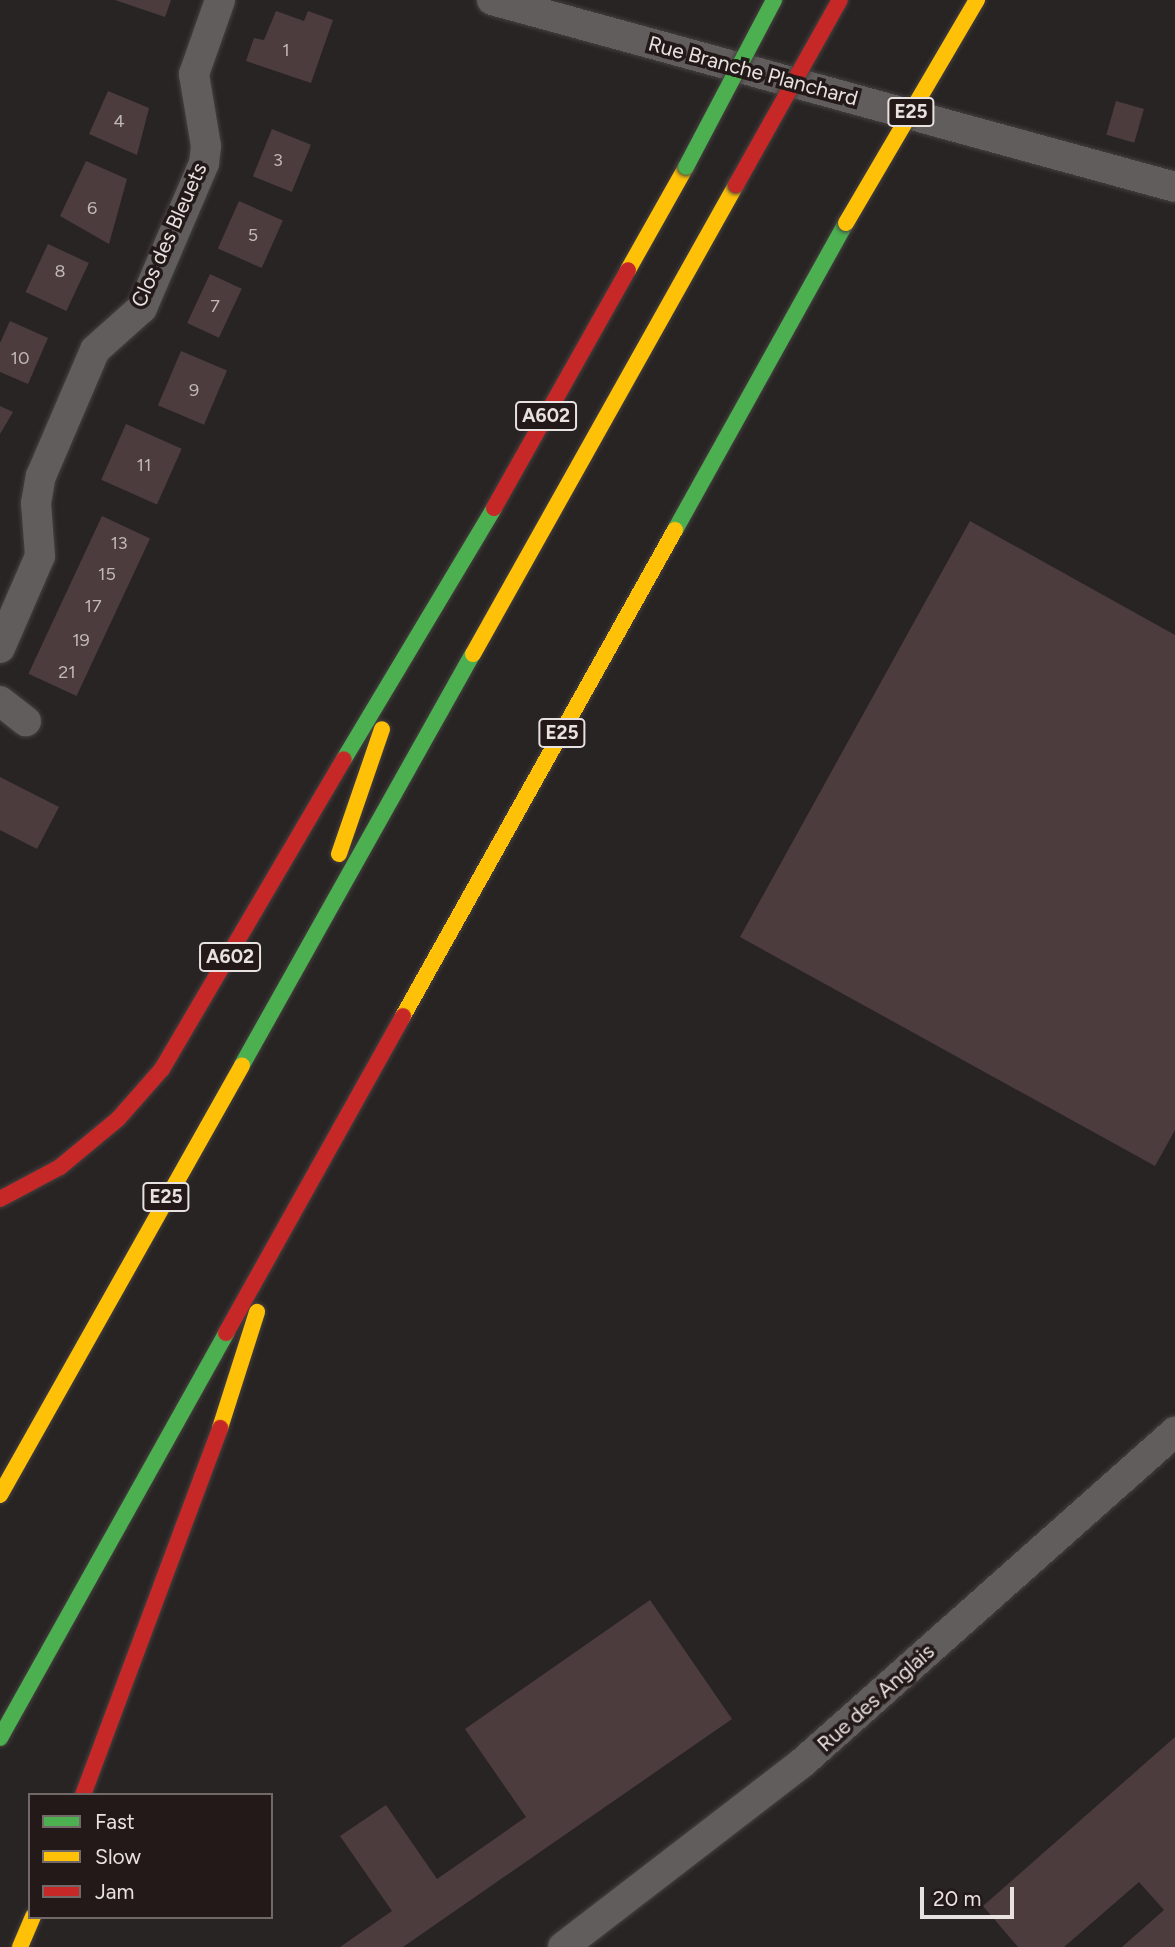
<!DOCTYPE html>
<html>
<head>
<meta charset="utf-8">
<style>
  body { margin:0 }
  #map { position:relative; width:1175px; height:1947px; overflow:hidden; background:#292424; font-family:Figtree,sans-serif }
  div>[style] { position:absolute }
  .building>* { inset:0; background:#4c3c3d; transform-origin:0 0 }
  .roads { filter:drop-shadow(0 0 2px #454040) drop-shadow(0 0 2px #454040) }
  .street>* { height:30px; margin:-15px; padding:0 15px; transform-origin:15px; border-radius:15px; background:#615d5d }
  .fast>* { height:16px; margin:-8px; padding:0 8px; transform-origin:8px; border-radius:8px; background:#4caf50 }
  .slow>* { height:16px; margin:-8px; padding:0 8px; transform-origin:8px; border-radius:8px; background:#ffc107 }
  .jam>* { height:16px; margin:-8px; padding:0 8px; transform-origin:8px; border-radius:8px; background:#c62828 }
  .bridges { filter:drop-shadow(0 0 2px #454040) drop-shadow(0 0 2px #454040) }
  .fast-bridge>* { height:16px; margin:-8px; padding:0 8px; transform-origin:8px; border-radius:8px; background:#4caf50 }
  .slow-bridge>* { height:16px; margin:-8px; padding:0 8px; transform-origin:8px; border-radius:8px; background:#ffc107 }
  .jam-bridge>* { height:16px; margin:-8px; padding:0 8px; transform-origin:8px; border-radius:8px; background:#c62828 }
  span { translate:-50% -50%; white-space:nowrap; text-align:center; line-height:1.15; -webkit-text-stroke:7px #221918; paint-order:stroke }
  .number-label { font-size:18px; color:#c0b8b7 }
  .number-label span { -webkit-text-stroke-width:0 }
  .shield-label span { padding:2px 5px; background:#221918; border:2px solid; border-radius:5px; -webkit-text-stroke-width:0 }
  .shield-label { font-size:19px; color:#e7e1e0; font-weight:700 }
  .street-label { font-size:21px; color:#e7e1e0 }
  .legend { position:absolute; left:28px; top:1793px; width:245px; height:126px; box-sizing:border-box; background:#221918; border:2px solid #716968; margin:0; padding:9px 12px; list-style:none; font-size:21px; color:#e7e1e0 }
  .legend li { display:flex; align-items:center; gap:14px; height:35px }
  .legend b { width:35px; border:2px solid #716968 }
  .scale { position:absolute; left:920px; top:1887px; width:94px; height:32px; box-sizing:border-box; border:4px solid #e7e1e0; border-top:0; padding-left:9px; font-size:21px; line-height:24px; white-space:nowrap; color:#e7e1e0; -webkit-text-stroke:5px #221918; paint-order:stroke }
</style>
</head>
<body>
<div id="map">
  <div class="building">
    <i style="clip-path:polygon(115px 0,171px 0,165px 17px)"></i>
    <i style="clip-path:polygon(276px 11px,304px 21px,308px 11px,333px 20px,311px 83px,246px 61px,254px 38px,264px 40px)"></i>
    <i style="clip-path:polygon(108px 91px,149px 108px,137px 155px,89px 134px)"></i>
    <i style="left:1116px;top:101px;width:29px;height:35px;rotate:16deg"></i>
    <i style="left:272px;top:129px;width:42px;height:51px;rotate:22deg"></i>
    <i style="clip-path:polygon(86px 161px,127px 179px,109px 244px,60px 216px)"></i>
    <i style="left:239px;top:201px;width:48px;height:52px;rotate:24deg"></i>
    <i style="left:48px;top:244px;width:45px;height:53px;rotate:25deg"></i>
    <i style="left:210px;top:274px;width:35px;height:54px;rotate:25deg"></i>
    <i style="clip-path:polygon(10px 321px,48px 338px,28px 384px,0 372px,0 343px)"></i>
    <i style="left:181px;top:351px;width:50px;height:59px;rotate:23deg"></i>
    <i style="clip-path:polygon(0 406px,13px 412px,0 434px)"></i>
    <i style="left:126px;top:424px;width:61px;height:61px;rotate:24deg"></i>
    <i style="left:102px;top:516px;width:53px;height:174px;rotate:25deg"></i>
    <i style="clip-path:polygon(970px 521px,1175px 635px,1175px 1130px,1155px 1166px,740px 937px)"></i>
    <i style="clip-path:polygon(0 777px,59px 807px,37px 849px,0 830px)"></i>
    <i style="clip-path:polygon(650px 1600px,732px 1719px,403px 1947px,340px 1947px,392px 1911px,340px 1836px,386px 1805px,437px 1879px,526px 1817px,465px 1729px)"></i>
    <i style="clip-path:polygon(1175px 1737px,1175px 1947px,1122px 1947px,1164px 1910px,1139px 1882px,1064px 1947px,1018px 1947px,983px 1906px)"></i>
  </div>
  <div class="roads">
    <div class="street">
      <i style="left:492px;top:0;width:708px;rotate:15.31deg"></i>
      <i style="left:0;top:648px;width:100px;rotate:-66.5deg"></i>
      <i style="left:40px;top:556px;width:53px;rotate:-94.3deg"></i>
      <i style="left:36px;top:503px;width:27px;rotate:-80deg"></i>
      <i style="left:41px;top:476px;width:137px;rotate:-66.8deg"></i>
      <i style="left:95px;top:350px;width:63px;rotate:-41.8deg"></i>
      <i style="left:142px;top:308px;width:158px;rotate:-66.8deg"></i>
      <i style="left:204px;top:163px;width:17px;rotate:-83deg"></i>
      <i style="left:206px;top:146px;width:73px;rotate:-99.5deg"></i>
      <i style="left:194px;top:74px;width:78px;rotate:-70.6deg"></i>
      <i style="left:0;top:701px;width:33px;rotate:38deg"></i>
      <i style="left:563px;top:1947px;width:302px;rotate:-37.6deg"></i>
      <i style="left:802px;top:1763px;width:499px;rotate:-41.6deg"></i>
    </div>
    <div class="fast">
      <i style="left:675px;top:530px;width:351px;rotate:-60.9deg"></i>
      <i style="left:344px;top:759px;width:292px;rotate:-59.1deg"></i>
      <i style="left:242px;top:1065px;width:471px;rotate:-60.7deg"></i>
      <i style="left:0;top:1738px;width:464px;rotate:-60.8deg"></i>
    </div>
    <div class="slow">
      <i style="left:628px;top:270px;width:118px;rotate:-60.6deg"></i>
      <i style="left:473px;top:654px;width:538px;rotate:-60.72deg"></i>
      <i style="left:339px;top:854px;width:132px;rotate:-71deg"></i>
      <i style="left:403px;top:1016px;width:557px;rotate:-60.77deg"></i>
      <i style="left:220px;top:1428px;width:122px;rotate:-72.3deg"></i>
      <i style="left:0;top:1495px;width:493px;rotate:-60.6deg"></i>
      <i style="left:20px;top:1947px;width:33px;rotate:-67deg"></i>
    </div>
    <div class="jam">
      <i style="left:494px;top:508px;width:273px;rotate:-60.6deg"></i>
      <i style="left:0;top:1199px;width:68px;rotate:-28.1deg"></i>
      <i style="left:60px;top:1167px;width:75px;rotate:-39.6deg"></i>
      <i style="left:118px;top:1119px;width:67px;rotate:-48.7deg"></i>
      <i style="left:162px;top:1069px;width:359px;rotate:-59.6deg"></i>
      <i style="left:226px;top:1333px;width:363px;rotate:-60.8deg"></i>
      <i style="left:83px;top:1795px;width:392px;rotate:-69.5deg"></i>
    </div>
  </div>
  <div class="bridges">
    <div class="fast-bridge">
      <i style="left:686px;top:167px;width:189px;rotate:-62.2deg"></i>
    </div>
    <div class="slow-bridge">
      <i style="left:846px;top:223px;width:259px;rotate:-59.6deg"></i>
    </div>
    <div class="jam-bridge">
      <i style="left:736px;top:185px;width:212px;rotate:-60.7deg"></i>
    </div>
  </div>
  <div class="number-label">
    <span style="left:286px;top:50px">1</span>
    <span style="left:119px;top:121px">4</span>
    <span style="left:278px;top:160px">3</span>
    <span style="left:92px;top:208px">6</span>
    <span style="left:253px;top:235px">5</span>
    <span style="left:60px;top:271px">8</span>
    <span style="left:215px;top:306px">7</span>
    <span style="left:20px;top:358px">10</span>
    <span style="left:194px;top:390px">9</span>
    <span style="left:144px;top:465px">11</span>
    <span style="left:119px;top:543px">13</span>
    <span style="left:107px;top:574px">15</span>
    <span style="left:93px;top:606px">17</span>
    <span style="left:81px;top:640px">19</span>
    <span style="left:67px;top:672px">21</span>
  </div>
  <div class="shield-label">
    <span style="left:911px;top:112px">E25</span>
    <span style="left:546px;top:416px">A602</span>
    <span style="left:562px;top:733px">E25</span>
    <span style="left:230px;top:957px">A602</span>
    <span style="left:166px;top:1197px">E25</span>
  </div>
  <div class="street-label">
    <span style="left:753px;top:71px;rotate:15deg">Rue Branche Planchard</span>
    <span style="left:169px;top:235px;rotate:-66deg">Clos des Bleuets</span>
    <span style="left:876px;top:1698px;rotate:-42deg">Rue des Anglais</span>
  </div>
  <ul class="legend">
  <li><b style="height:9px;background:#4caf50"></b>Fast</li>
  <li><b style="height:9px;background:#ffc107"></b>Slow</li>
  <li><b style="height:9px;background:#c62828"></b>Jam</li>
  </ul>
  <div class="scale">20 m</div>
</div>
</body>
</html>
